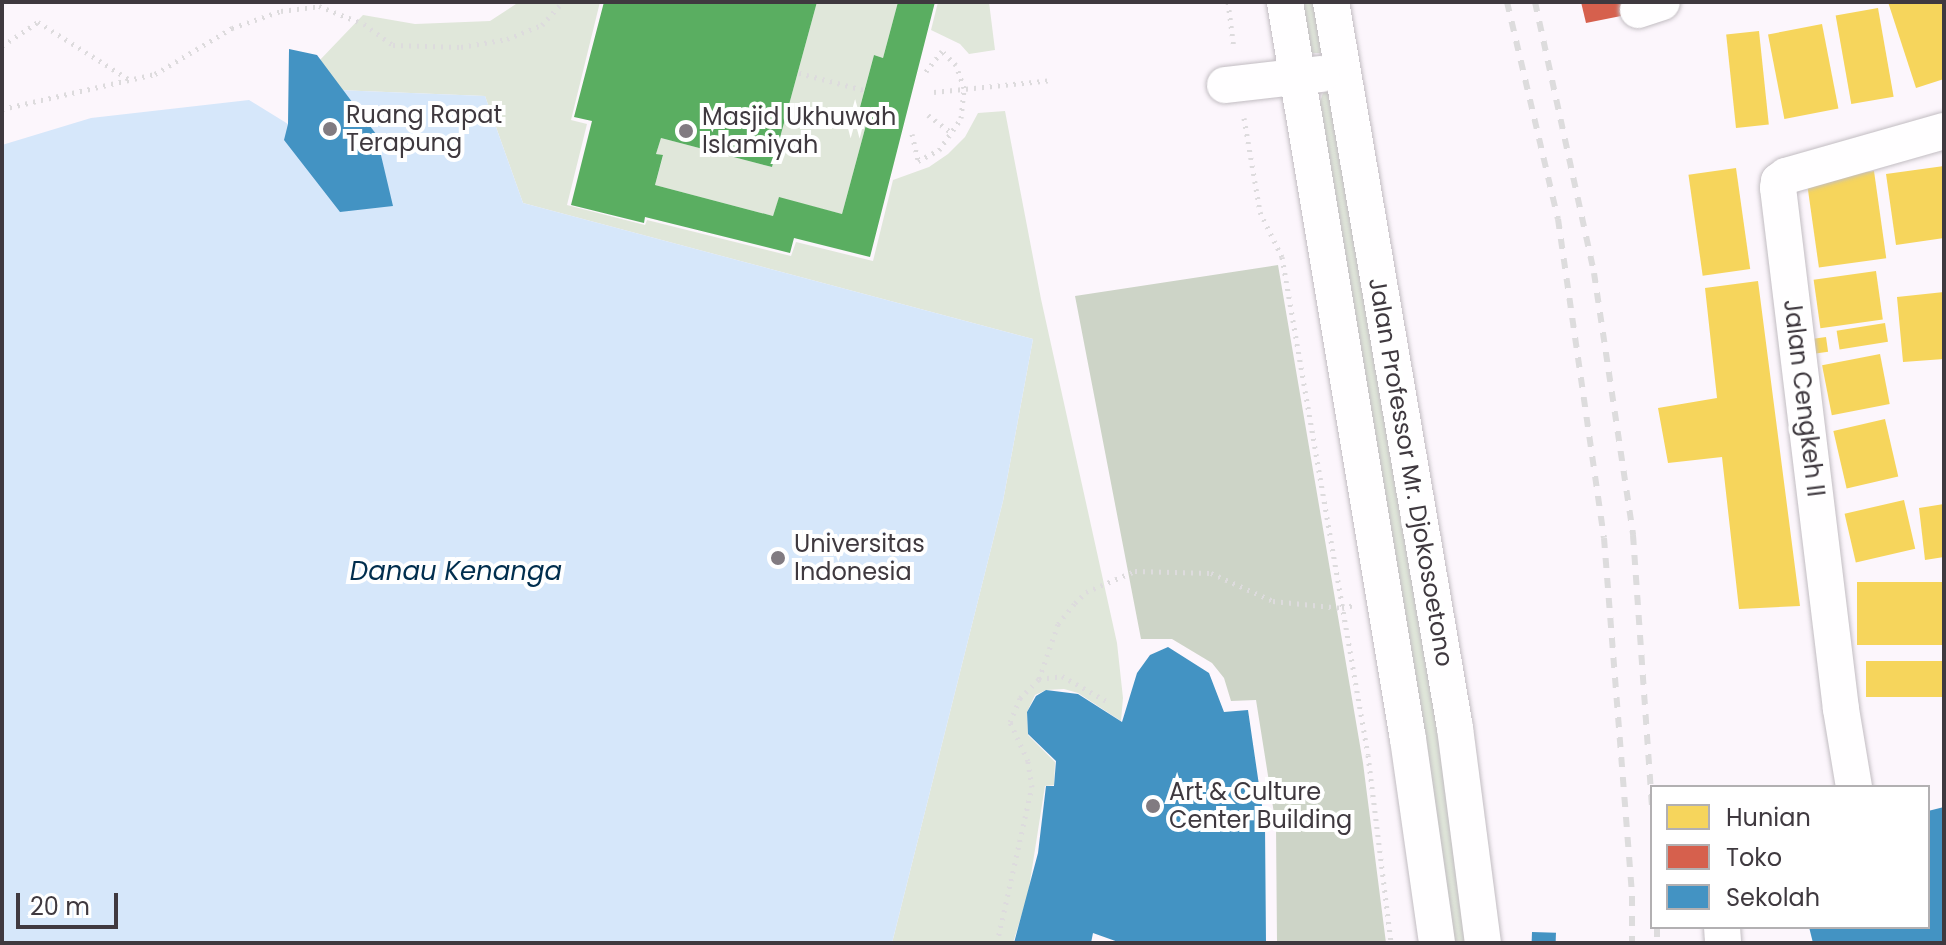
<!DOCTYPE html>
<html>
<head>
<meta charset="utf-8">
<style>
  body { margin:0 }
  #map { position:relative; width:1946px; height:945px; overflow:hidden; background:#fcf6fc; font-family:Poppins,sans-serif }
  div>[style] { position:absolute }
  .green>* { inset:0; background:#e0e7da }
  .forest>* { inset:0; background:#cdd4c7 }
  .water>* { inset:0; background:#d6e7fa }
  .homes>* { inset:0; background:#f6d55c; transform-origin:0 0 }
  .shops>* { inset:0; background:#d6604d }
  .schools>* { inset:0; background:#4393c3; transform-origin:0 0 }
  .public>* { inset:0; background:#5aae61 }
  .path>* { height:5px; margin-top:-2.5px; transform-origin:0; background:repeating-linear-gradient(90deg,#dddbdd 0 2px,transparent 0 8px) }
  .roads { filter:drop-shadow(0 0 2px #c2bdc2) drop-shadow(0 0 2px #c2bdc2) }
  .minor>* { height:36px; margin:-18px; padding:0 18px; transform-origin:18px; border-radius:18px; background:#fffeff }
  .rail>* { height:6px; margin-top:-3px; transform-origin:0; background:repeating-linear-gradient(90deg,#dddcdd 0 10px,transparent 0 20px) }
  .dots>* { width:22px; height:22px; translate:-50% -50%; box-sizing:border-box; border:4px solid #fff; border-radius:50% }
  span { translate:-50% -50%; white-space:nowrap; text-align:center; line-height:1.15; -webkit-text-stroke:8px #fff; paint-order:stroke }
  .poi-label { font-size:24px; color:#3f393f }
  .left { translate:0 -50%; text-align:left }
  .street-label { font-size:24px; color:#3f393f }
  .water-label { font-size:26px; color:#012e4e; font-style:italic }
  .frame { position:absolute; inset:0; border:4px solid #3f393f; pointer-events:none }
  .legend { position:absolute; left:1650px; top:785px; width:280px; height:144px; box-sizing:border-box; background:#fff; border:2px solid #b2b0b2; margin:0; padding:10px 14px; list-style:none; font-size:24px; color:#3f393f }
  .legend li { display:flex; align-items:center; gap:16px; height:40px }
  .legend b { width:40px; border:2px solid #b2b0b2 }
  .scale { position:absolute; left:16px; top:893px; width:102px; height:36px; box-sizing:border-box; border:4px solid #3f393f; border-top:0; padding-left:10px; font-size:24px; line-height:28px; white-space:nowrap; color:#3f393f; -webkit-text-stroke:6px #fff; paint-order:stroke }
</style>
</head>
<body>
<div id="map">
  <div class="green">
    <i style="clip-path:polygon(519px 2px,600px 2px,571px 120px,587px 124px,567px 205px,645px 225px,647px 220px,791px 256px,796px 242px,873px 261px,893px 180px,929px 167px,948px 154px,965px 137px,978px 113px,1005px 111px,1041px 299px,1117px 643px,1123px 698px,1121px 721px,1078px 693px,1064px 689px,1046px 690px,1035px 695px,1027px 712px,1028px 735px,1055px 762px,1054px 785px,1045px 786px,1028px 894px,1013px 943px,892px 943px,1003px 501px,1033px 339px,523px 203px,485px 96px,337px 90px,318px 62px,363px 15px,415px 24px,490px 21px)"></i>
    <i style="clip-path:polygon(817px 2px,898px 2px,883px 58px,874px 55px,856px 121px,866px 125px,842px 214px,779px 198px,773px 216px,655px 185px,663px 156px,656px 154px,661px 138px,772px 167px)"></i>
    <i style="clip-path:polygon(938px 2px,989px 2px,995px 50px,969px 54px,960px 44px,931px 30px)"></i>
    <i style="clip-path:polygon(1298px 2px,1321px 2px,1325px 48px,1320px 53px,1312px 53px,1306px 47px)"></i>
    <i style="clip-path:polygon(1328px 91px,1440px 732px,1470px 943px,1453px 943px,1319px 105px,1323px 93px)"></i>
  </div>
  <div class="forest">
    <i style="clip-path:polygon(1278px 265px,1363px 763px,1386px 943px,1277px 943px,1276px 826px,1256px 700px,1231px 701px,1224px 678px,1212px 663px,1172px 639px,1141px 639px,1075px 296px)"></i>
  </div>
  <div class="water">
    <i style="clip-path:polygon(337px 90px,485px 96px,523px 203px,1033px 339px,1003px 501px,892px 943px,2px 943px,2px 145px,91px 118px,249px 100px,288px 124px,392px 206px,376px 134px)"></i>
  </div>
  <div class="homes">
    <i style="clip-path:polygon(1888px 2px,1944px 2px,1944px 79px,1916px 88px)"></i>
    <i style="left:1878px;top:8px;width:90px;height:43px;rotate:80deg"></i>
    <i style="left:1822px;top:24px;width:86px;height:55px;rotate:79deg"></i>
    <i style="left:1759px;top:31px;width:94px;height:33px;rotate:84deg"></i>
    <i style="clip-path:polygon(1944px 166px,1944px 238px,1896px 245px,1886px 174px)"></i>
    <i style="left:1736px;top:168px;width:102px;height:48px;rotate:82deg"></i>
    <i style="left:1874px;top:171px;width:88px;height:68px;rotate:82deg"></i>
    <i style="left:1876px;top:271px;width:49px;height:63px;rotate:82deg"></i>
    <i style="clip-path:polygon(1758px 281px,1800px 606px,1739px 609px,1722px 457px,1668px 463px,1658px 408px,1717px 398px,1705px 288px)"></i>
    <i style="clip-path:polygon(1944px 292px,1944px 359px,1903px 362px,1897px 297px)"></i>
    <i style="left:1885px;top:323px;width:19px;height:49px;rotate:81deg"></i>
    <i style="left:1826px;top:337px;width:15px;height:25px;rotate:82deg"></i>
    <i style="left:1880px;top:354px;width:51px;height:59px;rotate:79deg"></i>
    <i style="left:1885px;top:419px;width:59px;height:53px;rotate:77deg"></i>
    <i style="left:1904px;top:500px;width:50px;height:61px;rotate:77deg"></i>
    <i style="clip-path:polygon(1944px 504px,1944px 557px,1925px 560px,1919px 508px)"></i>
    <i style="left:1944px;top:582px;width:63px;height:87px;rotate:90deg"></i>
    <i style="left:1944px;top:661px;width:36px;height:78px;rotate:90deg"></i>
  </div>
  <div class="shops">
    <i style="clip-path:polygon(1581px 2px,1623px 2px,1626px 15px,1586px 23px)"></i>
  </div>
  <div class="schools">
    <i style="clip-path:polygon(289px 49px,317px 55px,376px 134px,393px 206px,340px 212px,284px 140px,288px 124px)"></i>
    <i style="clip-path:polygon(1168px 647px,1209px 673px,1224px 712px,1248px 710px,1265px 826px,1266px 943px,1121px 943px,1093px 933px,1091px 943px,1014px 943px,1038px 853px,1046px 786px,1054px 786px,1056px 761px,1028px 734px,1027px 712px,1036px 696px,1046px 690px,1078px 694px,1122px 722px,1137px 673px,1150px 655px)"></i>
    <i style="clip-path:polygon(1944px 807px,1944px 943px,1813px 943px,1809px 927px,1928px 927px,1928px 811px)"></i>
    <i style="left:1532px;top:932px;width:24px;height:11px;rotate:2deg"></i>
  </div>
  <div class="public">
    <i style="clip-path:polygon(604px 2px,817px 2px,772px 167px,661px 138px,656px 154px,663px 155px,655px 185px,773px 216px,779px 197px,842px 214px,866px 125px,856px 122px,874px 55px,883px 58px,898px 2px,935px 2px,870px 257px,794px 238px,790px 253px,645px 217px,644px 223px,571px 205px,592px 121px,574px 117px)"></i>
  </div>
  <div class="path">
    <i style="left:1228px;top:2px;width:47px;rotate:82.7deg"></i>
    <i style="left:2px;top:46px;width:43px;rotate:-33.7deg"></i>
    <i style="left:38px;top:22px;width:109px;rotate:32.2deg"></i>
    <i style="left:799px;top:73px;width:67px;rotate:14.7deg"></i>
    <i style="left:934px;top:92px;width:119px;rotate:-5.8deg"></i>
    <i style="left:2px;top:109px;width:157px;rotate:-12.9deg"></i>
    <i style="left:155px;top:74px;width:90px;rotate:-30.9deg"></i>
    <i style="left:232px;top:28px;width:52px;rotate:-19.1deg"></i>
    <i style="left:281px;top:11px;width:38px;rotate:-7deg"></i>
    <i style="left:319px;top:6px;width:48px;rotate:21.8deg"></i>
    <i style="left:364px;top:24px;width:36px;rotate:36deg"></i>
    <i style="left:393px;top:45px;width:68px;rotate:1.7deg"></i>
    <i style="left:461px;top:47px;width:47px;rotate:-9.9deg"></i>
    <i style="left:507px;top:39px;width:38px;rotate:-22deg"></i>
    <i style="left:542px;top:25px;width:31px;rotate:-48deg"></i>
    <i style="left:928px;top:115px;width:31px;rotate:37deg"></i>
    <i style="left:1244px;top:118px;width:95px;rotate:80.3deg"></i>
    <i style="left:1260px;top:212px;width:50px;rotate:63.9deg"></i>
    <i style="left:1282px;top:257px;width:505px;rotate:80.2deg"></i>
    <i style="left:1368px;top:755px;width:189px;rotate:83deg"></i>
    <i style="left:912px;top:134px;width:28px;rotate:77deg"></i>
    <i style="left:918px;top:161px;width:24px;rotate:-28deg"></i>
    <i style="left:939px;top:150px;width:39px;rotate:-55deg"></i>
    <i style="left:961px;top:118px;width:30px;rotate:-84deg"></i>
    <i style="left:964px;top:88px;width:24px;rotate:-109deg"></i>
    <i style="left:956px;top:65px;width:20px;rotate:-135deg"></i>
    <i style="left:942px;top:51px;width:28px;rotate:128deg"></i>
    <i style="left:1039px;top:679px;width:58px;rotate:-70.9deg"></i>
    <i style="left:1058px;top:624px;width:27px;rotate:-51deg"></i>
    <i style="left:1075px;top:603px;width:16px;rotate:-45deg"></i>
    <i style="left:1086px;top:592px;width:53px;rotate:-23.2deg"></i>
    <i style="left:1135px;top:571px;width:76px;rotate:1.5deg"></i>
    <i style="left:1211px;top:573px;width:68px;rotate:24.3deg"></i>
    <i style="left:1273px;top:601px;width:69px;rotate:5.8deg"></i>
    <i style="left:1342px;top:608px;width:12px;rotate:-14deg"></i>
    <i style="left:997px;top:943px;width:160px;rotate:-77.4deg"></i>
    <i style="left:1032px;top:787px;width:26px;rotate:-99deg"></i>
    <i style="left:1028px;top:761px;width:43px;rotate:-114.8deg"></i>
    <i style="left:1010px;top:722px;width:26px;rotate:-67deg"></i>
    <i style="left:1020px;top:698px;width:27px;rotate:-45deg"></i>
    <i style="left:1039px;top:679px;width:23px;rotate:-7deg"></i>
    <i style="left:1062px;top:676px;width:55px;rotate:29.4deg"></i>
  </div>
  <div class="roads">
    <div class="minor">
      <i style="left:1285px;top:2px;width:747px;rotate:80.53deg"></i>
      <i style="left:1408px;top:739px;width:206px;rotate:81.9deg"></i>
      <i style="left:1331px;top:2px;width:737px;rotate:80.31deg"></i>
      <i style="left:1455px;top:728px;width:217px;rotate:82.6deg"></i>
      <i style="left:1638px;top:10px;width:25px;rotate:-18deg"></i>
      <i style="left:1225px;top:85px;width:97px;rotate:-6.5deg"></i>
      <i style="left:1854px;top:787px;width:79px;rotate:-99.5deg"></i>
      <i style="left:1841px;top:709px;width:525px;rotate:-96.89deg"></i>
      <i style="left:1778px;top:188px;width:7px;rotate:-82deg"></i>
      <i style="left:1779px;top:181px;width:9px;rotate:-36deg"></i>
      <i style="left:1786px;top:176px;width:164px;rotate:-15.9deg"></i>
      <i style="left:1722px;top:927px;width:16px;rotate:86deg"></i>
    </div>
  </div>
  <div class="rail">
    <i style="left:1507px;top:2px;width:223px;rotate:76.8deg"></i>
    <i style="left:1558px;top:219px;width:322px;rotate:81.8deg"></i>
    <i style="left:1604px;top:538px;width:359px;rotate:85.5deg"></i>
    <i style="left:1632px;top:896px;width:47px;rotate:90deg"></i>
    <i style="left:1535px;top:2px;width:277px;rotate:77.7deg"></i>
    <i style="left:1594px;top:273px;width:265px;rotate:81.5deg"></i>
    <i style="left:1633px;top:535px;width:275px;rotate:86deg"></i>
    <i style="left:1657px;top:927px;width:16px;rotate:90deg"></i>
  </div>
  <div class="dots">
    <i style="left:330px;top:129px;background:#817b81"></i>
    <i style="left:686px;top:131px;background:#817b81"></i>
    <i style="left:778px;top:558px;background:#817b81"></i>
    <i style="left:1153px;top:806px;background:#817b81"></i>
  </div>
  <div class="poi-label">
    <span class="left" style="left:346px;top:129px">Ruang Rapat<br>Terapung</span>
    <span class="left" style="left:702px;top:131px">Masjid Ukhuwah<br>Islamiyah</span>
    <span class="left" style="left:794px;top:558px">Universitas<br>Indonesia</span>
    <span class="left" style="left:1169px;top:806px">Art &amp; Culture<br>Center Building</span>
  </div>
  <div class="street-label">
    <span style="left:1804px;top:398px;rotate:83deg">Jalan Cengkeh II</span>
    <span style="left:1411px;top:472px;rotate:80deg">Jalan Professor Mr. Djokosoetono</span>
  </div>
  <div class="water-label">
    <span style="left:456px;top:572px">Danau Kenanga</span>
  </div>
  <div class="frame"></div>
  <ul class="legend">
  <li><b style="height:22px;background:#f6d55c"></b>Hunian</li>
  <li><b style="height:22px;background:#d6604d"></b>Toko</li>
  <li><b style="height:22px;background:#4393c3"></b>Sekolah</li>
  </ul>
  <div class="scale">20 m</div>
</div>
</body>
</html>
